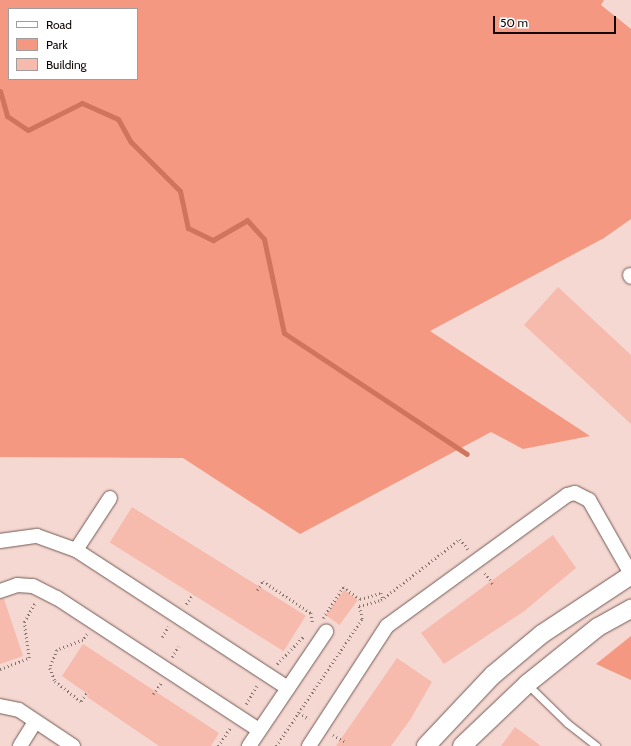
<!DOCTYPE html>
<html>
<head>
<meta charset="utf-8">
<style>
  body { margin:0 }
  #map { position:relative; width:631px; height:746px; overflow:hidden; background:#f5d8d1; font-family:Cabin,sans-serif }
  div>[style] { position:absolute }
  .green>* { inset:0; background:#f59882 }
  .stream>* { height:5px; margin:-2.5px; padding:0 2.5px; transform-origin:2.5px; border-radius:2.5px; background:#d0745e }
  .building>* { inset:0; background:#f7bbad; transform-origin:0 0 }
  .path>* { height:2.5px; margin-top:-1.25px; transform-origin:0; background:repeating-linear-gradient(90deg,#85726d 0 1px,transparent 0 4px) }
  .roads { filter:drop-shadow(0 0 1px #735a54) drop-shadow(0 0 1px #735a54) }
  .service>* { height:7px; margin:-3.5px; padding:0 3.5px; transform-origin:3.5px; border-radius:3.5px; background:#fff }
  .minor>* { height:14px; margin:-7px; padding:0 7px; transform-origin:7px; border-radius:7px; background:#fff }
  .tertiary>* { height:18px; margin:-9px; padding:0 9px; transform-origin:9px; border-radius:9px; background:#fff }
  span { translate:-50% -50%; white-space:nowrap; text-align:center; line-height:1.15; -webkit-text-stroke:3px #fff; paint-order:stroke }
  .legend { position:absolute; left:8px; top:8px; width:130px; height:72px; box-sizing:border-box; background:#fff; border:1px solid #a09d9c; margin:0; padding:5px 7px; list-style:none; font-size:12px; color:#120907 }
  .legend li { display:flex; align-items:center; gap:8px; height:20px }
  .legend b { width:20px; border:1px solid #a09d9c }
  .scale { position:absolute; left:493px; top:16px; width:123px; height:18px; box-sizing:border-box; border:2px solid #120907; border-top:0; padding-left:5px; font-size:12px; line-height:14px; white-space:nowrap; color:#120907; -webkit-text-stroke:3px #fff; paint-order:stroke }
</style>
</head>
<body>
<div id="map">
  <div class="green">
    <i style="clip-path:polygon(evenodd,0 0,604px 0,601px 5px,631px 29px,631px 219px,604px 238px,430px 331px,590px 436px,523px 449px,491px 432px,300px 534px,183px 458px,0 457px,0 0,9px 9px,137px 9px,137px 79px,9px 79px,9px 9px)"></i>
    <i style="clip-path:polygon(631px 636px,631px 680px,596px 664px)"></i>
  </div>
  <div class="stream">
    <i style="left:0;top:91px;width:26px;rotate:74deg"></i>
    <i style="left:7px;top:116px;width:25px;rotate:34deg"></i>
    <i style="left:28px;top:130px;width:60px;rotate:-26.6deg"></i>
    <i style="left:82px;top:103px;width:39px;rotate:24deg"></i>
    <i style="left:118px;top:119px;width:26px;rotate:61deg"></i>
    <i style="left:131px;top:142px;width:69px;rotate:45deg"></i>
    <i style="left:180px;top:191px;width:38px;rotate:78deg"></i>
    <i style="left:188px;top:228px;width:28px;rotate:26deg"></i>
    <i style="left:213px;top:240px;width:39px;rotate:-30deg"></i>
    <i style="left:247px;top:220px;width:25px;rotate:48deg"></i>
    <i style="left:264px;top:239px;width:96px;rotate:78deg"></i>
    <i style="left:284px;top:333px;width:219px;rotate:33.5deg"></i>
  </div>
  <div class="building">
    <i style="clip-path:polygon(558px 287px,631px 355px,631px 424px,524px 325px)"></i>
    <i style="left:132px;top:507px;width:205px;height:42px;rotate:32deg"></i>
    <i style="clip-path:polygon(553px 535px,576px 568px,523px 612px,444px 664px,421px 633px)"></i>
    <i style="left:344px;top:590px;width:17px;height:31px;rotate:36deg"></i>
    <i style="clip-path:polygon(0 599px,4px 599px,23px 656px,0 664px)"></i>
    <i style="clip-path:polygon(83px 644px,219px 733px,211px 746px,159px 746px,87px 697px,89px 695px,62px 676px)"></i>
    <i style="clip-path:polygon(397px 658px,432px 682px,410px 720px,391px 746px,336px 746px)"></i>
    <i style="clip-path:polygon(515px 727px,541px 746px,501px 746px)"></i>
  </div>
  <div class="path">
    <i style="left:485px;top:573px;width:14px;rotate:54deg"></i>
    <i style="left:257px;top:590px;width:11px;rotate:-56deg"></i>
    <i style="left:263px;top:581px;width:58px;rotate:33.7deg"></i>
    <i style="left:311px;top:613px;width:11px;rotate:80deg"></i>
    <i style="left:186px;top:604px;width:12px;rotate:-55deg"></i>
    <i style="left:323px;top:618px;width:37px;rotate:-57deg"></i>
    <i style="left:343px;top:587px;width:21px;rotate:35deg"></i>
    <i style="left:360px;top:599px;width:22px;rotate:-16deg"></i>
    <i style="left:381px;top:593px;width:6px;rotate:72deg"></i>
    <i style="left:87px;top:634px;width:7px;rotate:124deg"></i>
    <i style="left:83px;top:640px;width:28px;rotate:159deg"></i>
    <i style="left:57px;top:650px;width:19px;rotate:111deg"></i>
    <i style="left:50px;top:668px;width:14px;rotate:69deg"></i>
    <i style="left:55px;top:681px;width:33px;rotate:38deg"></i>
    <i style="left:81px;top:701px;width:12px;rotate:-55deg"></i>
    <i style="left:162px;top:637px;width:12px;rotate:-59deg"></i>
    <i style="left:172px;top:657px;width:12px;rotate:-59deg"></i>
    <i style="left:277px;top:664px;width:39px;rotate:-46deg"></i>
    <i style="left:0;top:669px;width:31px;rotate:-21deg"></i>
    <i style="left:29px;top:658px;width:36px;rotate:-98deg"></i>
    <i style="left:24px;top:622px;width:22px;rotate:-60deg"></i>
    <i style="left:153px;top:694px;width:14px;rotate:-54deg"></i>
    <i style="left:246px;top:704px;width:21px;rotate:-59deg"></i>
    <i style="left:299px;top:713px;width:12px;rotate:31deg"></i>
    <i style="left:333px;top:735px;width:13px;rotate:29deg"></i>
    <i style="left:218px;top:746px;width:22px;rotate:-56deg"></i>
    <i style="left:276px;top:746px;width:153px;rotate:-55.9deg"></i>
    <i style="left:362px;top:619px;width:13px;rotate:-103deg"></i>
    <i style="left:359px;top:606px;width:23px;rotate:-15deg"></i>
    <i style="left:381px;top:600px;width:100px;rotate:-37.7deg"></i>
    <i style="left:460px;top:539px;width:13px;rotate:51deg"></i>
  </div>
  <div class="roads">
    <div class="service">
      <i style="left:527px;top:684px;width:56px;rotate:44.3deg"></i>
      <i style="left:567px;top:723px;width:37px;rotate:38deg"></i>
    </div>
    <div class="minor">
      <i style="left:630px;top:275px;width:2px;rotate:63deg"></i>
      <i style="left:0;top:541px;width:37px;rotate:-8deg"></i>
      <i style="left:37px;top:536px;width:41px;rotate:19.7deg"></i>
      <i style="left:76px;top:550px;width:253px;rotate:33.1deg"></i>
      <i style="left:76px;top:550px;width:62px;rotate:-56.8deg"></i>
      <i style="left:0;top:591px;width:18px;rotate:-19deg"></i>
      <i style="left:17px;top:585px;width:16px;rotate:4deg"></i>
      <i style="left:33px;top:586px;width:27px;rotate:27deg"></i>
      <i style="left:57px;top:598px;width:241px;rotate:33.2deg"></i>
      <i style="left:0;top:706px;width:19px;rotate:12deg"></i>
      <i style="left:19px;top:710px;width:65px;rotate:33.7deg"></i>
      <i style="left:20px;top:746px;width:28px;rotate:-58deg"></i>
      <i style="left:249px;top:746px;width:138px;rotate:-56deg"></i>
      <i style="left:309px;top:746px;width:143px;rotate:-57deg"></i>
      <i style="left:387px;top:626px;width:223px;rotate:-36deg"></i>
      <i style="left:567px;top:495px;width:8px;rotate:-14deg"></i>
      <i style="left:575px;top:493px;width:16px;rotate:27deg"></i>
      <i style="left:589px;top:500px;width:85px;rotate:60.4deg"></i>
    </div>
    <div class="tertiary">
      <i style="left:426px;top:746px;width:98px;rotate:-46.7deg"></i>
      <i style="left:493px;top:675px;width:64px;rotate:-39.9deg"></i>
      <i style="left:542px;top:634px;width:107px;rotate:-33.5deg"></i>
      <i style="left:462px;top:746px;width:90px;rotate:-43.6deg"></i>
      <i style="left:527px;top:684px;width:91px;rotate:-38.8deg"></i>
      <i style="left:598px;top:627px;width:38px;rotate:-29deg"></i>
    </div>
  </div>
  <ul class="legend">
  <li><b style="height:5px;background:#fff"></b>Road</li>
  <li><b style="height:11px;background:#f59882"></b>Park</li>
  <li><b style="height:11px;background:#f7bbad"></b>Building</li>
  </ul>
  <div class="scale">50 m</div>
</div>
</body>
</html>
